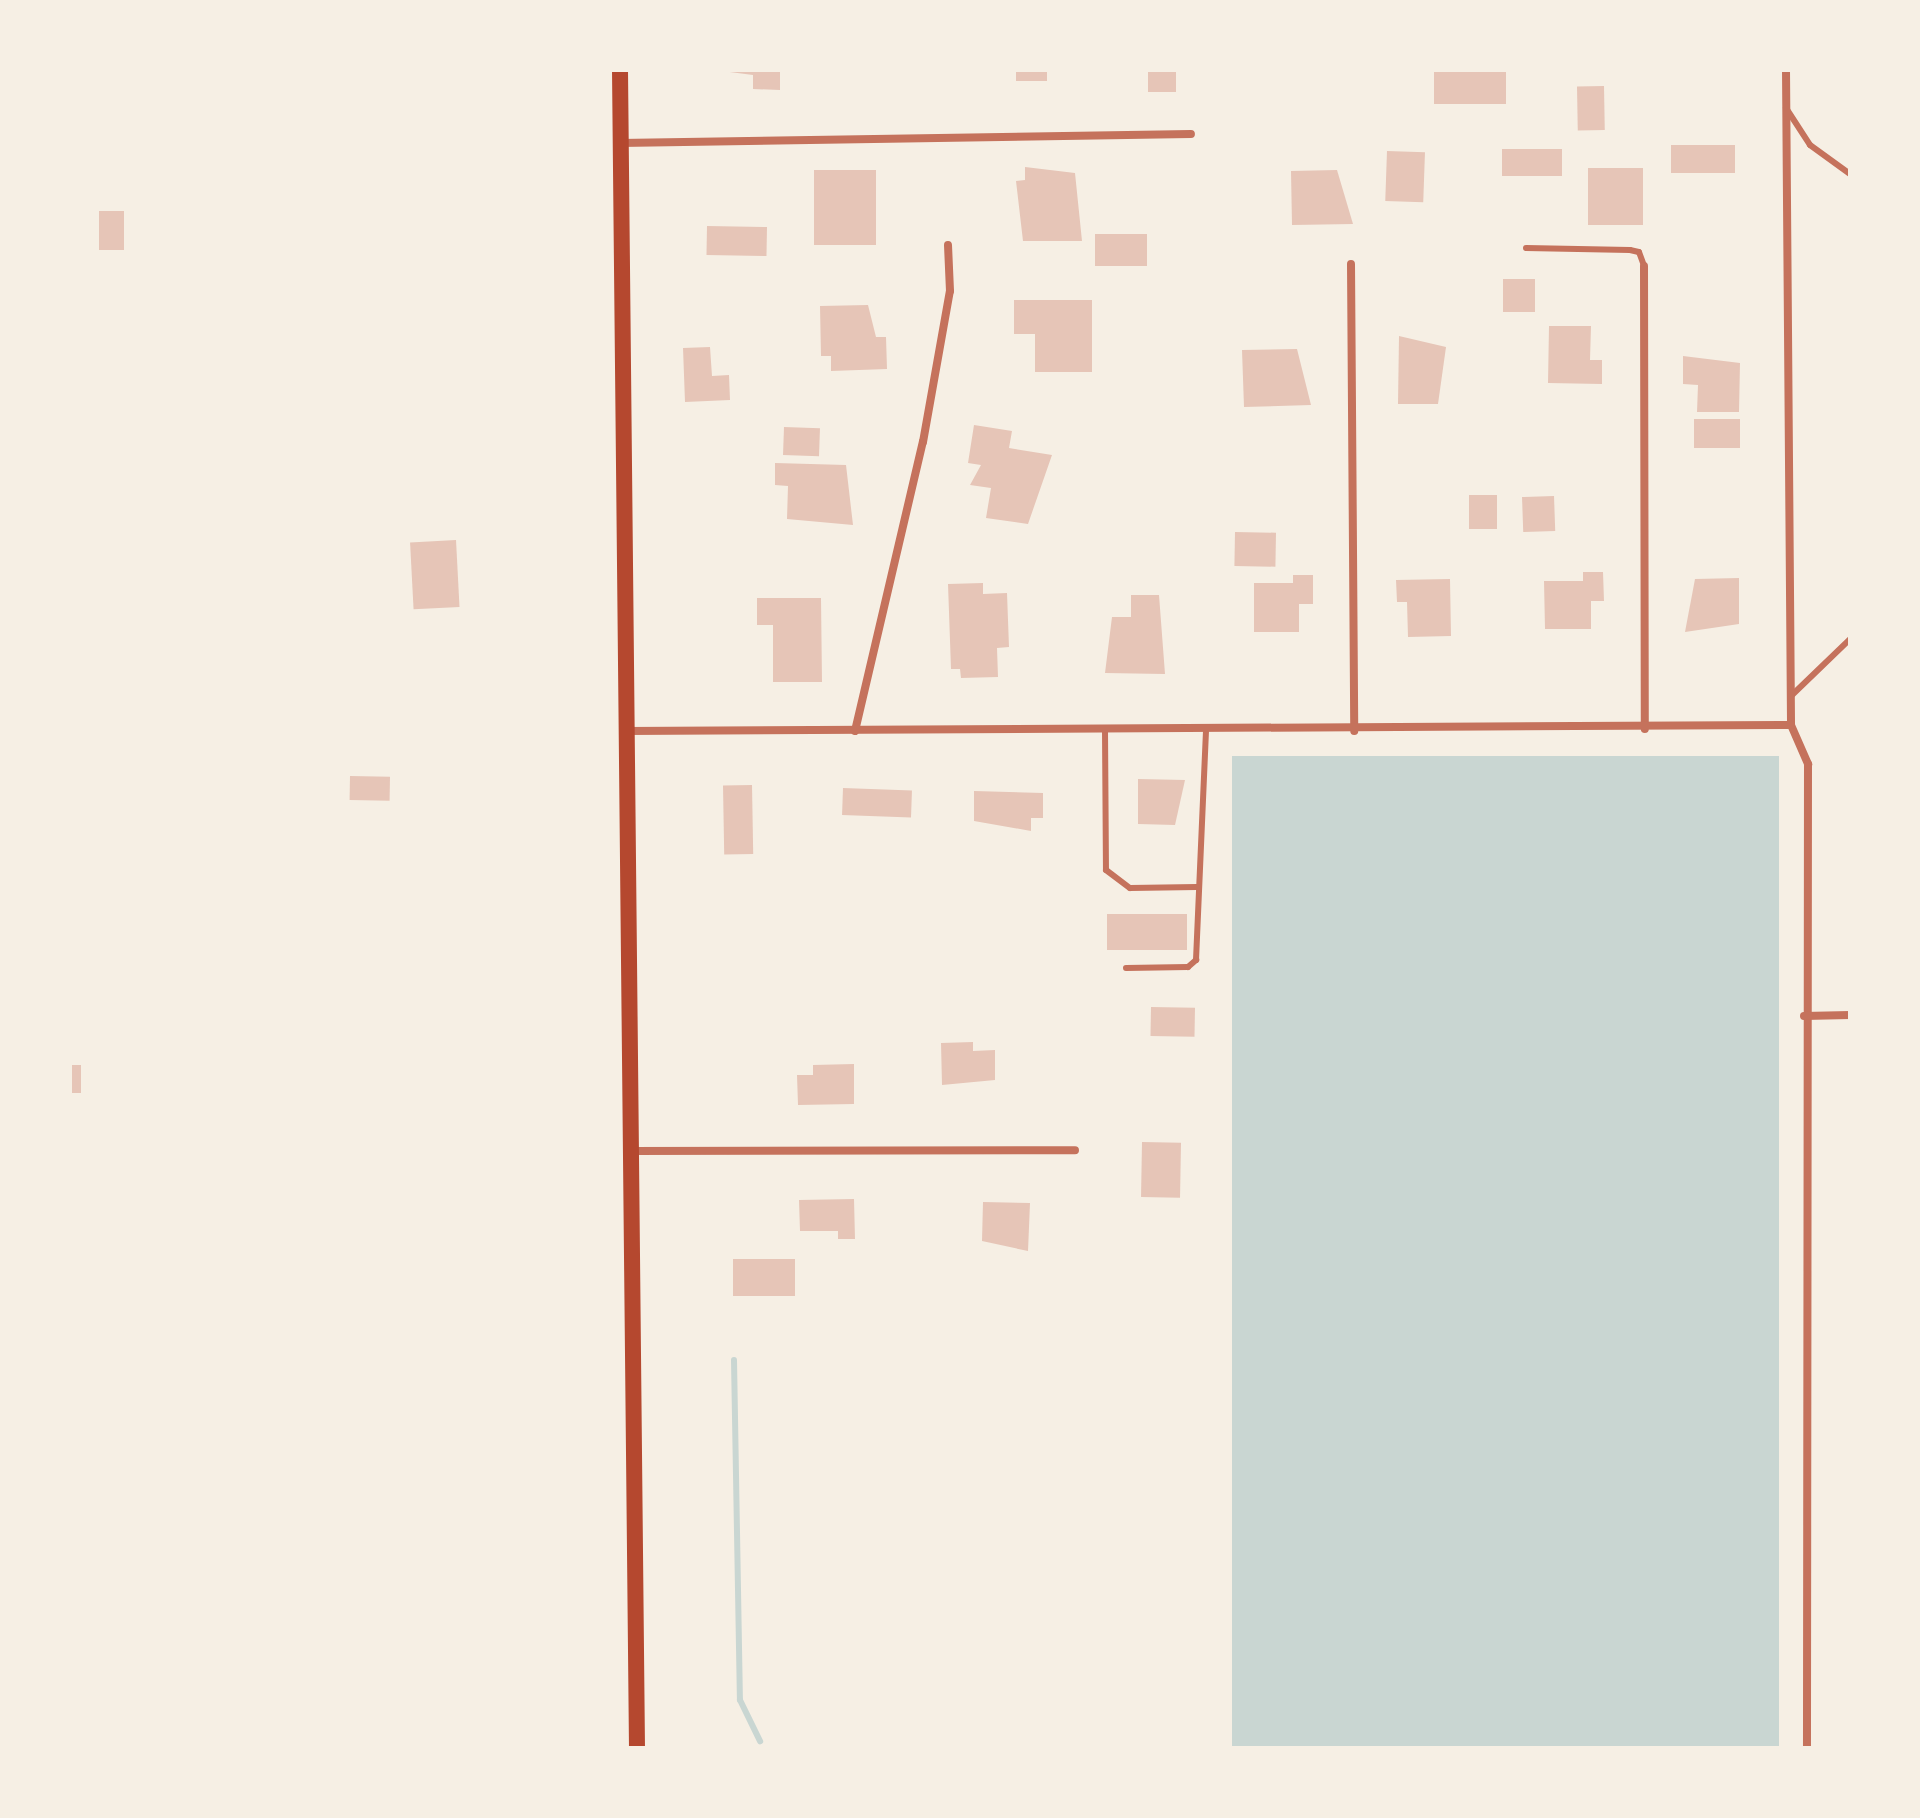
<!DOCTYPE html>
<html>
<head>
<meta charset="utf-8">
<style>
  body { margin:0 }
  #map { position:relative; width:1920px; height:1818px; overflow:hidden; background:#f6efe4; font-family:Poppins,sans-serif }
  div>[style] { position:absolute }
  .water>* { inset:0; background:#c9d6d2; transform-origin:0 0 }
  .stream>* { height:6px; margin:-3px; padding:0 3px; transform-origin:3px; border-radius:3px; background:#c9d6d2 }
  .building>* { inset:0; background:#e6c5b7; transform-origin:0 0 }
  .service>* { height:6px; margin:-3px; padding:0 3px; transform-origin:3px; border-radius:3px; background:#c5725c }
  .minor>* { height:8px; margin:-4px; padding:0 4px; transform-origin:4px; border-radius:4px; background:#c5725c }
  .secondary>* { height:16px; margin:-8px; padding:0 8px; transform-origin:8px; border-radius:8px; background:#b5482f }
  span { translate:-50% -50%; white-space:nowrap; text-align:center; line-height:1.15; -webkit-text-stroke:6px #f6efe4; paint-order:stroke }
  .frame { position:absolute; inset:0; border:72px solid #f6efe4; pointer-events:none }
</style>
</head>
<body>
<div id="map">
  <div class="water">
    <i style="left:1779px;top:756px;width:992px;height:547px;rotate:90deg"></i>
  </div>
  <div class="stream">
    <i style="left:734px;top:1360px;width:340px;rotate:89deg"></i>
    <i style="left:740px;top:1700px;width:46px;rotate:64deg"></i>
  </div>
  <div class="building">
    <i style="clip-path:polygon(714px 70px,780px 70px,780px 90px,753px 89px,753px 75px)"></i>
    <i style="left:1016px;top:70px;width:31px;height:11px"></i>
    <i style="left:1148px;top:70px;width:28px;height:22px"></i>
    <i style="left:1434px;top:70px;width:72px;height:34px"></i>
    <i style="left:1604px;top:86px;width:44px;height:27px;rotate:89deg"></i>
    <i style="left:1671px;top:145px;width:64px;height:28px"></i>
    <i style="left:1502px;top:149px;width:60px;height:27px"></i>
    <i style="left:1387px;top:151px;width:38px;height:50px;rotate:2deg"></i>
    <i style="clip-path:polygon(1025px 167px,1075px 173px,1082px 241px,1023px 241px,1016px 181px,1025px 180px)"></i>
    <i style="left:1588px;top:168px;width:55px;height:57px"></i>
    <i style="left:814px;top:170px;width:62px;height:75px"></i>
    <i style="clip-path:polygon(1337px 170px,1353px 224px,1292px 225px,1291px 171px)"></i>
    <i style="left:99px;top:211px;width:25px;height:39px"></i>
    <i style="left:707px;top:226px;width:60px;height:29px;rotate:1deg"></i>
    <i style="left:1095px;top:234px;width:52px;height:32px"></i>
    <i style="left:1535px;top:279px;width:33px;height:32px;rotate:90deg"></i>
    <i style="clip-path:polygon(1014px 300px,1092px 300px,1092px 372px,1035px 372px,1035px 334px,1014px 334px)"></i>
    <i style="clip-path:polygon(868px 305px,876px 337px,886px 337px,887px 369px,831px 371px,831px 356px,821px 356px,820px 306px)"></i>
    <i style="clip-path:polygon(1549px 326px,1591px 326px,1590px 360px,1602px 360px,1602px 384px,1548px 383px)"></i>
    <i style="clip-path:polygon(1399px 336px,1446px 347px,1438px 404px,1398px 404px)"></i>
    <i style="clip-path:polygon(710px 347px,712px 376px,729px 375px,730px 400px,685px 402px,683px 348px)"></i>
    <i style="clip-path:polygon(1297px 349px,1311px 405px,1244px 407px,1242px 350px)"></i>
    <i style="clip-path:polygon(1683px 356px,1740px 363px,1739px 412px,1697px 412px,1698px 385px,1683px 384px)"></i>
    <i style="left:1740px;top:419px;width:29px;height:46px;rotate:90deg"></i>
    <i style="clip-path:polygon(974px 425px,1012px 431px,1009px 448px,1052px 455px,1028px 524px,986px 518px,991px 488px,970px 485px,981px 465px,968px 463px)"></i>
    <i style="left:784px;top:427px;width:36px;height:28px;rotate:2deg"></i>
    <i style="clip-path:polygon(775px 463px,846px 465px,853px 525px,787px 519px,788px 486px,775px 485px)"></i>
    <i style="left:1497px;top:495px;width:34px;height:28px;rotate:90deg"></i>
    <i style="left:1554px;top:496px;width:35px;height:32px;rotate:88deg"></i>
    <i style="left:1235px;top:532px;width:41px;height:34px;rotate:1deg"></i>
    <i style="left:456px;top:540px;width:67px;height:46px;rotate:87deg"></i>
    <i style="clip-path:polygon(1583px 572px,1603px 572px,1604px 601px,1591px 601px,1591px 629px,1545px 629px,1544px 581px,1583px 581px)"></i>
    <i style="clip-path:polygon(1293px 575px,1313px 575px,1313px 604px,1299px 604px,1299px 632px,1254px 632px,1254px 583px,1293px 583px)"></i>
    <i style="clip-path:polygon(1739px 578px,1739px 624px,1685px 632px,1695px 579px)"></i>
    <i style="clip-path:polygon(1450px 579px,1451px 636px,1408px 637px,1407px 602px,1397px 602px,1396px 580px)"></i>
    <i style="clip-path:polygon(983px 583px,983px 594px,1007px 593px,1009px 647px,997px 648px,998px 677px,961px 678px,960px 669px,951px 669px,948px 584px)"></i>
    <i style="clip-path:polygon(1131px 595px,1159px 595px,1165px 674px,1105px 673px,1112px 617px,1131px 617px)"></i>
    <i style="clip-path:polygon(757px 598px,821px 598px,822px 682px,773px 682px,773px 625px,757px 625px)"></i>
    <i style="left:350px;top:776px;width:40px;height:24px;rotate:1deg"></i>
    <i style="clip-path:polygon(1138px 779px,1185px 780px,1175px 825px,1138px 824px)"></i>
    <i style="left:752px;top:785px;width:69px;height:29px;rotate:89deg"></i>
    <i style="left:843px;top:788px;width:69px;height:27px;rotate:2deg"></i>
    <i style="clip-path:polygon(974px 791px,1043px 793px,1043px 818px,1031px 818px,1031px 831px,974px 821px)"></i>
    <i style="left:1107px;top:914px;width:80px;height:36px"></i>
    <i style="left:1151px;top:1007px;width:44px;height:29px;rotate:1deg"></i>
    <i style="clip-path:polygon(973px 1042px,973px 1051px,995px 1050px,995px 1080px,942px 1085px,941px 1043px)"></i>
    <i style="clip-path:polygon(854px 1064px,854px 1104px,798px 1105px,797px 1075px,813px 1075px,813px 1065px)"></i>
    <i style="left:70px;top:1065px;width:11px;height:28px"></i>
    <i style="left:1142px;top:1142px;width:39px;height:55px;rotate:1deg"></i>
    <i style="clip-path:polygon(854px 1199px,855px 1239px,838px 1239px,838px 1231px,800px 1231px,799px 1200px)"></i>
    <i style="clip-path:polygon(983px 1202px,1030px 1203px,1028px 1251px,982px 1241px)"></i>
    <i style="left:795px;top:1259px;width:37px;height:62px;rotate:90deg"></i>
  </div>
  <div class="service">
    <i style="left:1786px;top:108px;width:44px;rotate:57deg"></i>
    <i style="left:1810px;top:145px;width:49px;rotate:35.9deg"></i>
    <i style="left:1526px;top:248px;width:104px;rotate:1.1deg"></i>
    <i style="left:1630px;top:250px;width:9px;rotate:13deg"></i>
    <i style="left:1639px;top:252px;width:15px;rotate:70deg"></i>
    <i style="left:1791px;top:696px;width:82px;rotate:-44deg"></i>
    <i style="left:1105px;top:731px;width:139px;rotate:89.6deg"></i>
    <i style="left:1106px;top:870px;width:30px;rotate:37deg"></i>
    <i style="left:1130px;top:888px;width:67px;rotate:-0.9deg"></i>
    <i style="left:1126px;top:968px;width:62px;rotate:-0.9deg"></i>
    <i style="left:1188px;top:967px;width:11px;rotate:-41deg"></i>
    <i style="left:1196px;top:960px;width:229px;rotate:-87.5deg"></i>
  </div>
  <div class="minor">
    <i style="left:1786px;top:70px;width:655px;rotate:89.56deg"></i>
    <i style="left:1791px;top:725px;width:43px;rotate:66.4deg"></i>
    <i style="left:1808px;top:764px;width:984px;rotate:90.06deg"></i>
    <i style="left:620px;top:143px;width:571px;rotate:-0.9deg"></i>
    <i style="left:1351px;top:264px;width:467px;rotate:89.6deg"></i>
    <i style="left:1644px;top:266px;width:463px;rotate:89.9deg"></i>
    <i style="left:626px;top:731px;width:1165px;rotate:-0.3deg"></i>
    <i style="left:855px;top:731px;width:297px;rotate:-76.8deg"></i>
    <i style="left:923px;top:442px;width:153px;rotate:-79.9deg"></i>
    <i style="left:950px;top:291px;width:46px;rotate:-92.5deg"></i>
    <i style="left:1804px;top:1016px;width:46px;rotate:-1.2deg"></i>
    <i style="left:630px;top:1151px;width:445px;rotate:-0.1deg"></i>
  </div>
  <div class="secondary">
    <i style="left:620px;top:70px;width:1678px;rotate:89.42deg"></i>
  </div>
  <div class="frame"></div>
</div>
</body>
</html>
